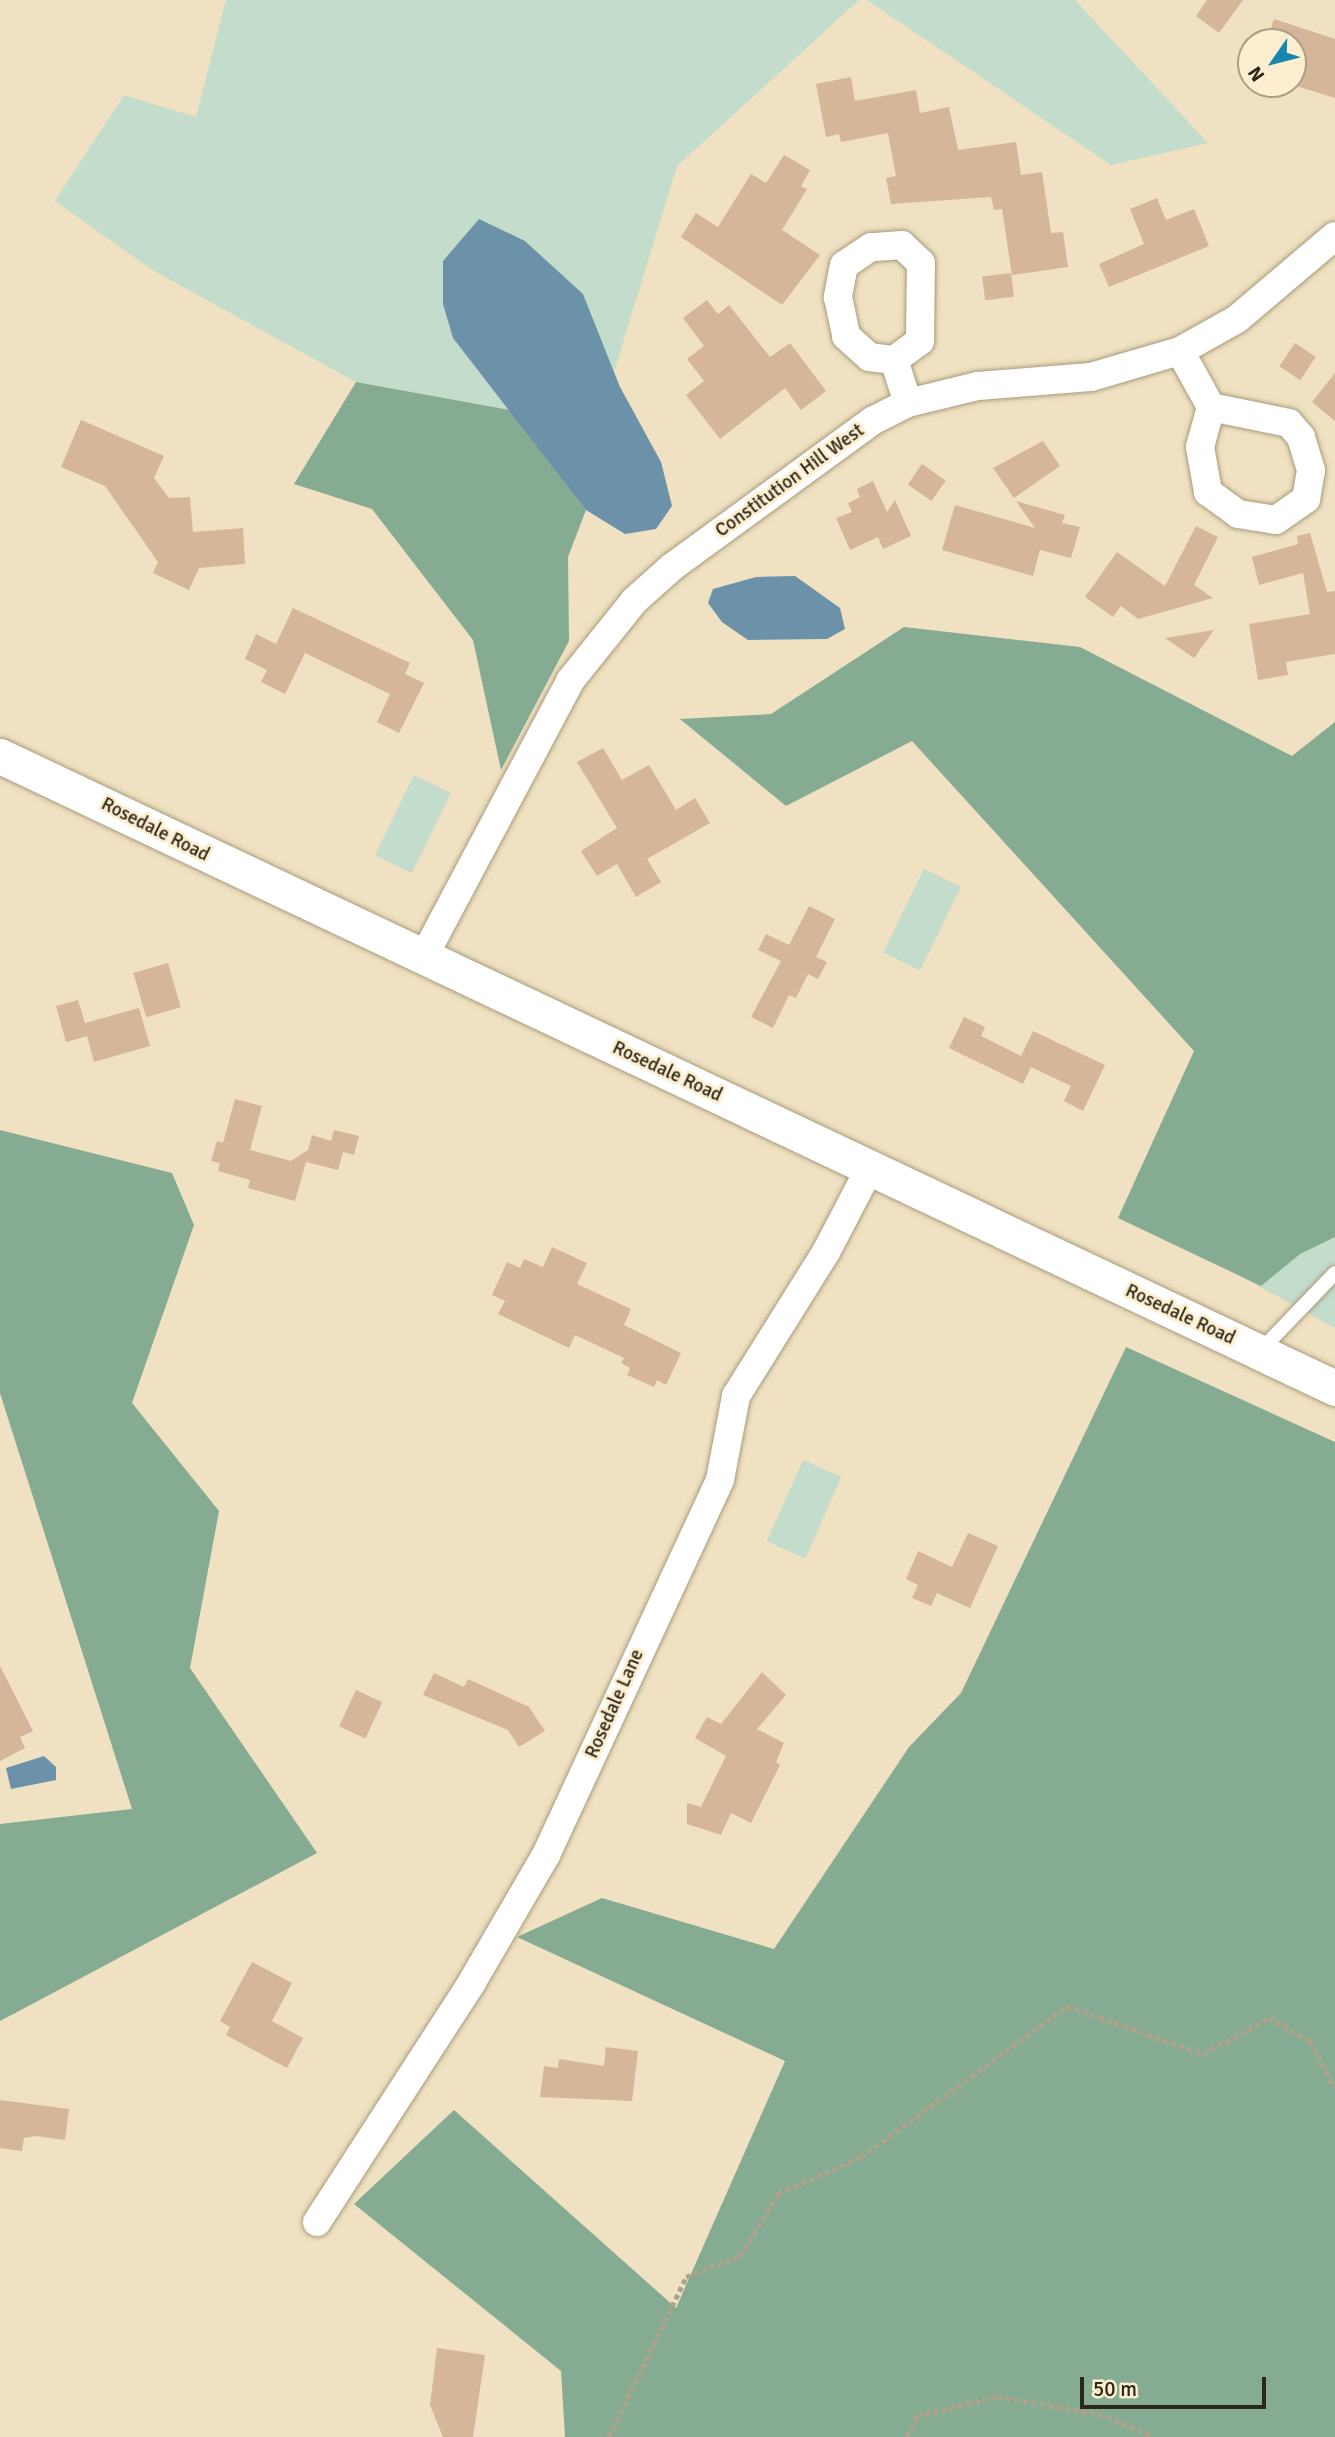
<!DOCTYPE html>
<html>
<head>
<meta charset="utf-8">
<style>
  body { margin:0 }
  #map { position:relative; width:1335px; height:2437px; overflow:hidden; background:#efe1c1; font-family:Signika,sans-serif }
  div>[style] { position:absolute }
  .green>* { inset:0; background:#c3dccb; transform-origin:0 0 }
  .forest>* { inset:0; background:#85ab92 }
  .water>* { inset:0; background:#6c92aa }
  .building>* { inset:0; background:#d6b698; transform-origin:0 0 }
  .path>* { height:4.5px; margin-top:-2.25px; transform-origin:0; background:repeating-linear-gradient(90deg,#aea38a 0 5px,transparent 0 8.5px) }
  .roads { filter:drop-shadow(0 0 2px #a89b7d) drop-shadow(0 0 2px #a89b7d) }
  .service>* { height:14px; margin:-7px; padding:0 7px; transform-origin:7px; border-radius:7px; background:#fff }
  .minor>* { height:28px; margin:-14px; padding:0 14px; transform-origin:14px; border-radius:14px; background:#fff }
  .tertiary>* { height:35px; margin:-17.5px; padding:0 17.5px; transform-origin:17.5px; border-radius:17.5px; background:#fff }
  span { translate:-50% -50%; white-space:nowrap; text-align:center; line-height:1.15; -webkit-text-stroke:6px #fceece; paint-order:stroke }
  .street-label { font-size:19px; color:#2c271b }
  .north { position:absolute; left:1237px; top:28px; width:70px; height:70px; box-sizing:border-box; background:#fceece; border:2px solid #a99e86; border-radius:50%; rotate:235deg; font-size:19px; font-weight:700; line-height:28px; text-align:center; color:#2c271b }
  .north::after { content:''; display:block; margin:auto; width:24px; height:32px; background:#1786ad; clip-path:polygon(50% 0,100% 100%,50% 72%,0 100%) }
  .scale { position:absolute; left:1080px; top:2377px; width:186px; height:32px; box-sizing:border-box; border:4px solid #2c271b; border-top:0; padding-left:9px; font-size:21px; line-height:24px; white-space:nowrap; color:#2c271b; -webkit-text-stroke:5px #fceece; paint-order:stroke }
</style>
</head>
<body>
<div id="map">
  <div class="green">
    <i style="clip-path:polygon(226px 0,859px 0,677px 166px,614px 372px,583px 294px,525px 241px,479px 219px,443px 261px,453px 338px,510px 410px,356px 382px,154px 271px,55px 201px,124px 95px,196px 117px)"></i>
    <i style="clip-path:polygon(867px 0,1075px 0,1208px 143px,1111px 165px)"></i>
    <i style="left:414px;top:775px;width:41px;height:89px;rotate:26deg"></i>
    <i style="left:924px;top:869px;width:41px;height:93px;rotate:26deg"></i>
    <i style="clip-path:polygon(1335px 1074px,1335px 1328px,1242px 1277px)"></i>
    <i style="left:803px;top:1460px;width:42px;height:89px;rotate:24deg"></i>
  </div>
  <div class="forest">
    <i style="clip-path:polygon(356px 382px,510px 410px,586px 510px,568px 557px,569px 641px,501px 770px,473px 640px,372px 509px,294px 484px)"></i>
    <i style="clip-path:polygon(904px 627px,1080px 647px,1292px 756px,1335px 722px,1335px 1237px,1300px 1254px,1261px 1286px,1118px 1218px,1194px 1051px,912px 741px,786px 806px,680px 719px,771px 714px)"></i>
    <i style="clip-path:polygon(0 1130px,172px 1173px,194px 1225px,132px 1403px,219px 1511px,190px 1668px,317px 1853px,0 2021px,0 1824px,132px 1809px,0 1393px)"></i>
    <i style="clip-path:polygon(1126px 1347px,1335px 1442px,1335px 2437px,565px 2437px,561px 2371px,354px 2204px,454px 2110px,676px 2308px,785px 2061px,517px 1937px,602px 1898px,774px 1949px,909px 1747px,961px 1693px)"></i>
  </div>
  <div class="water">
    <i style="clip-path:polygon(479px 219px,525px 241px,583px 294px,620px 387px,661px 462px,672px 506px,656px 529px,625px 534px,586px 510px,453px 338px,443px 304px,443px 261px)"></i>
    <i style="clip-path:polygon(795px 576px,840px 608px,845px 629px,827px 639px,748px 640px,722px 622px,708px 603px,713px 589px,756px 577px)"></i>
    <i style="clip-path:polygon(44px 1756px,56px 1767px,56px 1780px,11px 1789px,6px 1768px)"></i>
  </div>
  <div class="building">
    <i style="clip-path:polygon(1207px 0,1243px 0,1219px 33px,1196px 16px)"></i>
    <i style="clip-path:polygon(1274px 19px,1335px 39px,1335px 98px,1293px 85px,1301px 61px,1293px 58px,1293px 42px,1266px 42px)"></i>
    <i style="clip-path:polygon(851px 77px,855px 101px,916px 90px,920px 113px,949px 107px,958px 150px,1016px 142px,1021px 175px,1042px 172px,1051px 233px,1063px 232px,1068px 267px,1012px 275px,1002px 209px,994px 210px,991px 197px,891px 204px,886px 178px,896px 176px,888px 133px,841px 142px,839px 134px,826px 137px,816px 84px)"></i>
    <i style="clip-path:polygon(784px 155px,810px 170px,801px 186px,807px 189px,782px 230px,820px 255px,782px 305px,681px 237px,696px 213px,718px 227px,751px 174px,766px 183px)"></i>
    <i style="clip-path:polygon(1157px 198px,1166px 220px,1194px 209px,1209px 246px,1109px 287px,1099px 264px,1144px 244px,1130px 209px)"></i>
    <i style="left:1011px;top:273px;width:24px;height:29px;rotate:83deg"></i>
    <i style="clip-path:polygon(707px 300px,718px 314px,729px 305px,770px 357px,790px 343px,826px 391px,801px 410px,785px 388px,720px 439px,686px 395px,704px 381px,687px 359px,704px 346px,683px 318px)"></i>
    <i style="left:1295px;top:343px;width:25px;height:28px;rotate:34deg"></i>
    <i style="clip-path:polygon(1335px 373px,1335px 421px,1312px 402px)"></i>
    <i style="clip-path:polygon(81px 420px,164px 456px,154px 478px,169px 498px,190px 497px,193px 532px,243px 528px,245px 564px,199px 568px,189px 590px,153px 573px,158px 562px,105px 486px,61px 467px)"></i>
    <i style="clip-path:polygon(1043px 441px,1060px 466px,1014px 498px,993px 468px)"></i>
    <i style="left:922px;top:464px;width:29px;height:25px;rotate:35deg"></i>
    <i style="clip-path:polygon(873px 481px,887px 512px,895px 500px,911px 536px,883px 549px,878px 537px,850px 550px,836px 518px,852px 512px,848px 503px,860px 497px,857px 489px)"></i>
    <i style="clip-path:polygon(1016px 501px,1065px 515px,1062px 523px,1080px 527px,1071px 558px,1040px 550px,1033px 576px,942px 550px,955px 505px,1035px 528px)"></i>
    <i style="clip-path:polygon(1196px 526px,1218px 537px,1194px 585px,1213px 598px,1138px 619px,1121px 606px,1113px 617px,1085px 597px,1117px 552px,1165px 586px)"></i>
    <i style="clip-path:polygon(1310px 533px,1327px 592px,1335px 591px,1335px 654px,1286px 662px,1288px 675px,1258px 680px,1249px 624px,1310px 614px,1303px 573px,1259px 585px,1252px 557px,1298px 544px,1297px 536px)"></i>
    <i style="clip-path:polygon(293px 608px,410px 663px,405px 674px,424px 683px,399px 733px,377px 722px,390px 694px,305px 653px,285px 694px,261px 682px,267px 670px,245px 659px,256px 634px,276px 644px)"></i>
    <i style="clip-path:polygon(1214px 630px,1194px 658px,1165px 638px)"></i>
    <i style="clip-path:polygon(603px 748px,622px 780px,649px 765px,676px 810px,695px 798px,710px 823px,647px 859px,661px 882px,636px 897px,617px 864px,597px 876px,581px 851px,617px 828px,577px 762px)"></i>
    <i style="clip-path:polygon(809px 906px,835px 919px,816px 957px,827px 962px,818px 979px,808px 974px,796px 998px,789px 995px,773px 1028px,751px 1017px,781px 961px,758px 950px,766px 934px,789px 945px)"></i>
    <i style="left:168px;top:963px;width:46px;height:36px;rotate:74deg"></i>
    <i style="clip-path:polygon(78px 1000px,85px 1023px,139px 1008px,150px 1046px,94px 1062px,87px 1036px,66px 1042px,56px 1006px)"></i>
    <i style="clip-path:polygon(964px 1017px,985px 1027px,981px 1036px,1021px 1056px,1033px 1031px,1105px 1065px,1083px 1111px,1064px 1101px,1071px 1086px,1031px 1067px,1023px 1084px,949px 1048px)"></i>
    <i style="clip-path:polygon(235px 1099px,262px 1106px,250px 1150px,291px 1161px,308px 1150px,312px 1135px,331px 1141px,334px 1130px,359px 1136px,354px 1155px,343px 1152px,338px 1170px,306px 1162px,295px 1201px,248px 1188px,250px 1180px,218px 1171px,220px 1163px,211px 1161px,217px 1141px,223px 1143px)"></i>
    <i style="clip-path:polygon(552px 1247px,587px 1263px,577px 1284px,631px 1309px,624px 1325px,681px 1353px,666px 1385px,657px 1380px,654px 1387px,627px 1375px,630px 1368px,621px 1363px,624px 1358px,575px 1335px,569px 1348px,498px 1314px,505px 1301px,492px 1295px,507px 1262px,520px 1268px,524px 1259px,543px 1267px)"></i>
    <i style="clip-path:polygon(968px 1533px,998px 1546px,970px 1608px,937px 1593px,931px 1606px,912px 1598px,918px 1585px,906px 1579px,918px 1551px,952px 1567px)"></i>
    <i style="clip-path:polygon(0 1666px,33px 1731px,20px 1737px,25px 1748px,0 1761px)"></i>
    <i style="clip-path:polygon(762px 1672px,786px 1695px,757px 1729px,784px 1743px,776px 1762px,780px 1765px,751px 1823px,731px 1813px,721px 1835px,687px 1824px,687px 1803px,701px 1807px,726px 1756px,695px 1738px,707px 1717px,721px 1724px)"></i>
    <i style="clip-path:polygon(434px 1673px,464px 1687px,468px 1679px,529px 1707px,545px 1731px,519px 1747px,508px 1730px,423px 1695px)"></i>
    <i style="left:356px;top:1690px;width:29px;height:40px;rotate:25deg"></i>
    <i style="clip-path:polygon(252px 1962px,292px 1983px,272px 2021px,303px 2038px,287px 2068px,226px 2035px,230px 2027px,220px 2021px)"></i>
    <i style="clip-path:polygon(606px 2047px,638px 2051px,632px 2101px,540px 2097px,544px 2066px,558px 2068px,559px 2059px,604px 2066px)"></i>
    <i style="clip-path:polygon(0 2100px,69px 2109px,65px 2140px,36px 2136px,24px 2138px,22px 2151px,0 2148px)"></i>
    <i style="clip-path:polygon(437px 2348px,485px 2355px,473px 2437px,443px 2437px,430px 2405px)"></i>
  </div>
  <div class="path">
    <i style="left:609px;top:2437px;width:178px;rotate:-64.3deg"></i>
    <i style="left:686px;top:2277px;width:58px;rotate:-21.3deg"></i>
    <i style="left:740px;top:2256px;width:73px;rotate:-58.5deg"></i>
    <i style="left:778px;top:2194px;width:91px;rotate:-24deg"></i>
    <i style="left:861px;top:2157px;width:255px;rotate:-36.2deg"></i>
    <i style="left:1067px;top:2006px;width:144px;rotate:19.4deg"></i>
    <i style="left:1203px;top:2054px;width:75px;rotate:-28.6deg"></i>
    <i style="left:1269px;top:2018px;width:47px;rotate:29.3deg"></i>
    <i style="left:1310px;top:2041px;width:53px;rotate:62deg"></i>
    <i style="left:907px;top:2437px;width:23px;rotate:-65deg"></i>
    <i style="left:917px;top:2416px;width:83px;rotate:-13.9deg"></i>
    <i style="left:998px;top:2396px;width:111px;rotate:10.4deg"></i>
    <i style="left:1107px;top:2416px;width:51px;rotate:24.5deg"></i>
  </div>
  <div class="roads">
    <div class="service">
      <i style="left:1260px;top:1351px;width:108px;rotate:-46.1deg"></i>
    </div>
    <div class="minor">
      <i style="left:1180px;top:351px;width:64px;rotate:61deg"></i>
      <i style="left:1211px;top:407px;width:41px;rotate:105.4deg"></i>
      <i style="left:1200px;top:447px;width:46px;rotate:79.9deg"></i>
      <i style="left:1208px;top:492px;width:37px;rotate:36deg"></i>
      <i style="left:1238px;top:514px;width:38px;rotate:9deg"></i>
      <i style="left:1276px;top:520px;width:37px;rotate:-35deg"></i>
      <i style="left:1306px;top:499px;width:29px;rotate:-80deg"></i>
      <i style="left:1311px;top:470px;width:34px;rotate:-107deg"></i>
      <i style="left:1301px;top:437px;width:18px;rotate:-131deg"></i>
      <i style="left:1289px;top:423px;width:80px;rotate:-168.4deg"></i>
      <i style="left:894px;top:360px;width:32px;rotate:-36deg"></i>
      <i style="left:920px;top:341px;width:78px;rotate:-89.3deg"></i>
      <i style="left:921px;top:263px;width:26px;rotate:-137deg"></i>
      <i style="left:902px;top:245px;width:31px;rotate:176deg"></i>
      <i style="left:871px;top:247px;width:32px;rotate:146deg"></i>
      <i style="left:844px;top:265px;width:33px;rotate:101deg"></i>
      <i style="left:838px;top:297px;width:40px;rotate:78deg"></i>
      <i style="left:846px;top:336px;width:31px;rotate:42deg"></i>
      <i style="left:869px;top:357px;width:25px;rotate:7deg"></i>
      <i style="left:894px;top:360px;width:45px;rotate:72deg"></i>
      <i style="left:423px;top:958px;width:314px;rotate:-62deg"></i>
      <i style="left:570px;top:681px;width:102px;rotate:-51.3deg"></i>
      <i style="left:634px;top:601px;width:51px;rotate:-41.8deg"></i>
      <i style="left:672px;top:567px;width:248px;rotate:-36.1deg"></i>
      <i style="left:872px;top:421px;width:40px;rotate:-26.6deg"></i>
      <i style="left:908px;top:403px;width:72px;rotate:-13.7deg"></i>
      <i style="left:978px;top:386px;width:113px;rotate:-4.6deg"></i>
      <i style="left:1091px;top:377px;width:93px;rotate:-16.3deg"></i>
      <i style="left:1180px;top:351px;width:65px;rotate:-29.3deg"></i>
      <i style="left:1237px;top:319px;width:128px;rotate:-40.3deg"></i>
      <i style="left:317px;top:2222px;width:286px;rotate:-57.1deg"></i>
      <i style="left:472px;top:1982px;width:147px;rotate:-59.8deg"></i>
      <i style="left:546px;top:1855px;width:413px;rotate:-65.1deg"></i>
      <i style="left:720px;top:1480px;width:86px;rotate:-79.2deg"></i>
      <i style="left:736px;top:1396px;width:170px;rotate:-58deg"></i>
      <i style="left:826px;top:1252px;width:95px;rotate:-62.4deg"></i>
    </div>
    <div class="tertiary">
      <i style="left:0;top:756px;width:1477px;rotate:25.33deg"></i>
    </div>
  </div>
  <div class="street-label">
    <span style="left:790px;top:481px;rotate:-36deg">Constitution Hill West</span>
    <span style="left:155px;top:830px;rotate:27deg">Rosedale Road</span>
    <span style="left:667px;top:1072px;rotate:25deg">Rosedale Road</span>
    <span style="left:1180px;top:1315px;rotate:25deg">Rosedale Road</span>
    <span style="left:615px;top:1704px;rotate:-66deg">Rosedale Lane</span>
  </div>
  <div class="north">N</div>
  <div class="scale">50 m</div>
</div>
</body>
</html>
